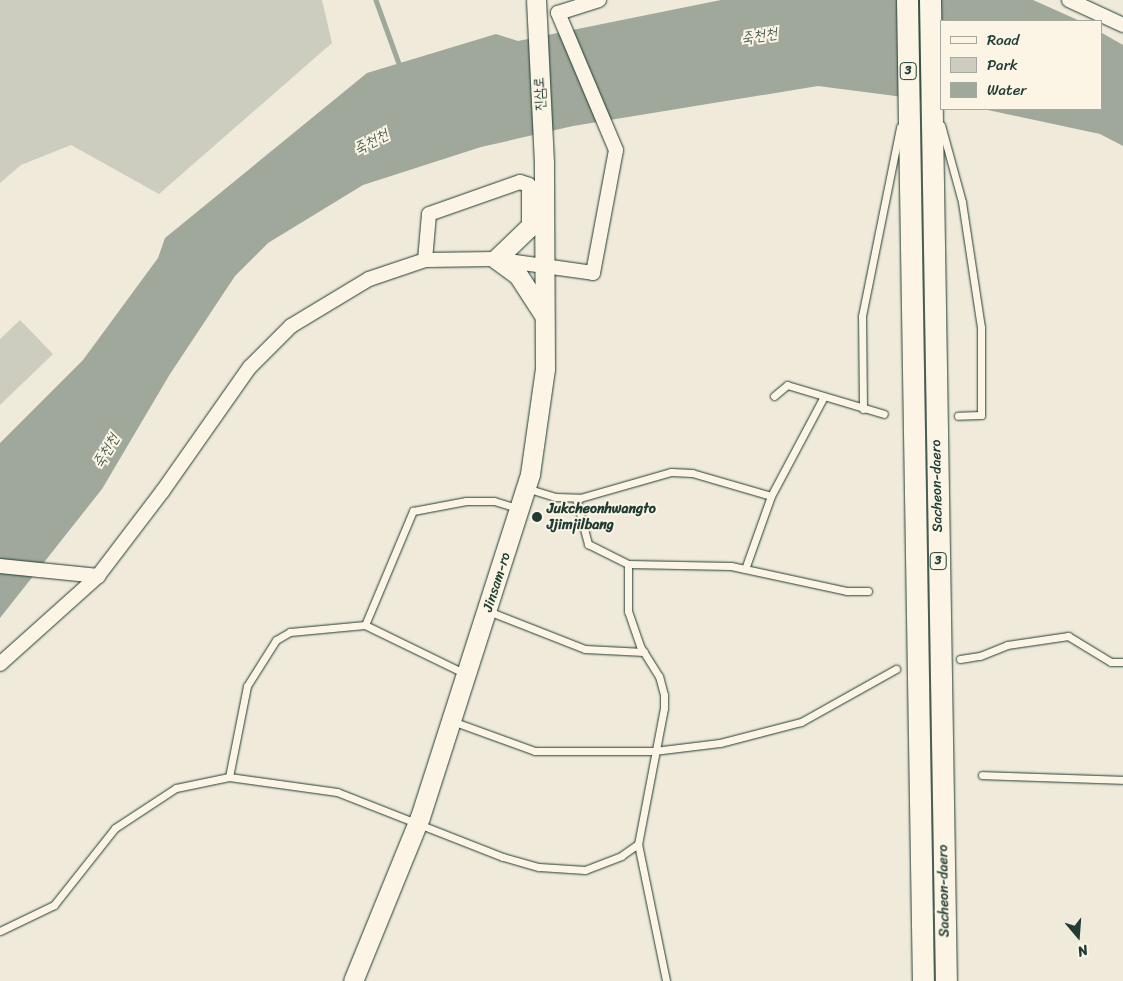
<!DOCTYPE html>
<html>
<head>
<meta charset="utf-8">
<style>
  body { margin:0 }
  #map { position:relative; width:1123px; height:981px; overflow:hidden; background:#efeada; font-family:Sriracha,"Poor Story",sans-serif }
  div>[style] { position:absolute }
  .green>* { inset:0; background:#cccdbf }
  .water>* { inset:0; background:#9fa89a }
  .stream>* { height:4.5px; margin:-2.25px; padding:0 2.25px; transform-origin:2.25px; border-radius:2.25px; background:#9fa89a }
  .roads { filter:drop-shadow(0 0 1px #1f3d34) drop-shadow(0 0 1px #1f3d34) }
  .lane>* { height:7px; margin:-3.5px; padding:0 3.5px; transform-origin:3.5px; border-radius:3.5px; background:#fcf5e5 }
  .street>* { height:14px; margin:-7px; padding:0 7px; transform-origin:7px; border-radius:7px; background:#fcf5e5 }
  .secondary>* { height:19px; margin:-9.5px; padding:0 9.5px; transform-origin:9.5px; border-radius:9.5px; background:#fcf5e5 }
  .primary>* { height:21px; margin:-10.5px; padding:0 10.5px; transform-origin:10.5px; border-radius:10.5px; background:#fcf5e5 }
  .dots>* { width:14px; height:14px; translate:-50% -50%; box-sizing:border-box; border:2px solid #fcf5e5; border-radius:50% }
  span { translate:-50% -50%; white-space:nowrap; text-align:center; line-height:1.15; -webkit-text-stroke:4px #fcf5e5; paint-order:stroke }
  .shield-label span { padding:1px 4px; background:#fcf5e5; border:1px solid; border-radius:4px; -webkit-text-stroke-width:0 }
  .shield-label { font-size:12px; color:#1f3d34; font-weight:700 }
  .street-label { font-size:14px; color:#1f3d34 }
  .poi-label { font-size:14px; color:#1f3d34; font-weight:700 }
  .left { translate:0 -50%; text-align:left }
  .water-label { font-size:15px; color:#455d53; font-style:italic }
  .legend { position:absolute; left:940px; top:20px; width:162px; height:90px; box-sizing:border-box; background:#fcf5e5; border:1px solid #a4ab9e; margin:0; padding:6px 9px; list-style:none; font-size:15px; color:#1f3d34 }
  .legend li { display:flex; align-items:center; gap:10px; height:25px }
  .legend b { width:25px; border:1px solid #a4ab9e }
  .north { position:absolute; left:1053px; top:911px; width:50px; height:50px; -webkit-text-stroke:4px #fcf5e5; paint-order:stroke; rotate:162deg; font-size:14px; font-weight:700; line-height:20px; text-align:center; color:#1f3d34 }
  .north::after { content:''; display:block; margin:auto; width:18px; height:22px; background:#1f3d34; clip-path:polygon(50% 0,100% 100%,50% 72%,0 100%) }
</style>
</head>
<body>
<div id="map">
  <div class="green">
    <i style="clip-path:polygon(0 0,322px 0,332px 43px,159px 194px,71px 145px,21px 165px,0 183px)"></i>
    <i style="clip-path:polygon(20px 320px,53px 354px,0 405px,0 339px)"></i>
  </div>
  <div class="water">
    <i style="clip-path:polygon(721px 0,1033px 0,1080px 21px,942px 21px,942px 102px,818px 86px,573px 126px,481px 147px,363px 185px,268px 243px,235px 276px,170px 374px,102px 489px,0 618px,0 443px,83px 360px,158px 258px,165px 238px,367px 73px,496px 34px,518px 41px)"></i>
    <i style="clip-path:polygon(1102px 33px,1123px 45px,1123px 146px,1100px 134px,983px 109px,1102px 109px)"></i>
  </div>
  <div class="stream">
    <i style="left:376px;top:0;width:73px;rotate:70.1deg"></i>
  </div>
  <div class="roads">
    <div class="lane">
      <i style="left:941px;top:125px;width:80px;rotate:74.7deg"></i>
      <i style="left:962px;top:202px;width:126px;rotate:81.4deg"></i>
      <i style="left:981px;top:327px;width:88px;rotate:90deg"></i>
      <i style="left:981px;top:415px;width:23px;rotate:178deg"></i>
      <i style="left:774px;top:396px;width:17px;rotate:-40deg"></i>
      <i style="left:787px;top:385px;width:101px;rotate:16.6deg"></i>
      <i style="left:863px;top:409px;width:93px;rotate:-90.6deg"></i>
      <i style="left:862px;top:316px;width:193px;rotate:-78.6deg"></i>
      <i style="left:526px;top:488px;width:31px;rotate:17deg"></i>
      <i style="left:556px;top:497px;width:24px;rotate:2deg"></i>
      <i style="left:580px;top:498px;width:95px;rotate:-15.9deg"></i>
      <i style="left:671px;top:472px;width:21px;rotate:3deg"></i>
      <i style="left:692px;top:473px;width:82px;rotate:16.2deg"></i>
      <i style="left:576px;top:498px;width:48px;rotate:75.4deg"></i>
      <i style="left:588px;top:544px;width:45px;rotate:26.6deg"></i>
      <i style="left:628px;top:564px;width:103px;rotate:1.1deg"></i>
      <i style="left:731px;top:566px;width:119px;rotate:12.2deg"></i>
      <i style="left:847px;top:591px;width:21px"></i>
      <i style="left:628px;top:564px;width:47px;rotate:90deg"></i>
      <i style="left:628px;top:611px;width:37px;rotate:71deg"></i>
      <i style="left:640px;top:646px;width:36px;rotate:58deg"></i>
      <i style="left:659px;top:676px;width:20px;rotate:75deg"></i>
      <i style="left:664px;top:695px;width:13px;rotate:90deg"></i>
      <i style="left:664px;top:708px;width:138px;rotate:100.8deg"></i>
      <i style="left:638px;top:844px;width:140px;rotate:78.4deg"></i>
      <i style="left:745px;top:569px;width:77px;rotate:-70.4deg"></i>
      <i style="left:771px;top:496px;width:111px;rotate:-62deg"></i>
      <i style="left:488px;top:611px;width:104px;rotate:21.4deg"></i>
      <i style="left:585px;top:649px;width:59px;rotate:2.9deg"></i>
      <i style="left:365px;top:625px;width:124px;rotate:-67.2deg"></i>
      <i style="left:413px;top:511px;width:54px;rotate:-10.7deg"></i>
      <i style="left:466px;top:501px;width:28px"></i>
      <i style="left:494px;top:501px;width:24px;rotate:17deg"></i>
      <i style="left:960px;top:659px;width:20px;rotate:-9deg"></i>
      <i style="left:980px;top:656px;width:29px;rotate:-22deg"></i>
      <i style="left:1007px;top:645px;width:62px;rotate:-8.4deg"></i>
      <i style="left:1068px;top:636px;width:50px;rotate:31.2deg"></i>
      <i style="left:1111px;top:662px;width:12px"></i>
      <i style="left:452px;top:721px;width:88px;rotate:19.9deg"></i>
      <i style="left:535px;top:751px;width:119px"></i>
      <i style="left:654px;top:751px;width:66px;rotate:-6.9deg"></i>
      <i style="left:720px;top:743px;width:84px;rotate:-14.5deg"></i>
      <i style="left:801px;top:722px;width:109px;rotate:-29.2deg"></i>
      <i style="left:982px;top:775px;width:141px;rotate:2deg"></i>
      <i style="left:229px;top:777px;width:93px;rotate:-78.8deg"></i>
      <i style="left:247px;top:686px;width:54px;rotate:-57.8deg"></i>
      <i style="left:276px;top:640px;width:16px;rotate:-30deg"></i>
      <i style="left:290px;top:632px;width:75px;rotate:-5.3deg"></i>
      <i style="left:365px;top:625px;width:110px;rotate:25.9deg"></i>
      <i style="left:0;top:931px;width:60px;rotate:-25.7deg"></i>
      <i style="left:54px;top:905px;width:98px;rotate:-51.6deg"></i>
      <i style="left:115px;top:828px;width:73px;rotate:-33.3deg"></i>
      <i style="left:176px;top:788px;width:54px;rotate:-11.7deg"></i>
      <i style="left:229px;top:777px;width:109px;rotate:7.9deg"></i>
      <i style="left:337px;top:792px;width:178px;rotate:21.4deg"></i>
      <i style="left:503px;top:857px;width:37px;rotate:16deg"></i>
      <i style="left:539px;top:867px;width:46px;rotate:3.7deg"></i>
      <i style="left:585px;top:870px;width:39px;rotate:-21deg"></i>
      <i style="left:621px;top:856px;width:21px;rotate:-35deg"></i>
    </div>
    <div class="street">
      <i style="left:1069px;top:0;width:60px;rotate:24.8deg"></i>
      <i style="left:425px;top:260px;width:46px;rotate:-85deg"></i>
      <i style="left:429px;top:214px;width:96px;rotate:-19.4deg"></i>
      <i style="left:520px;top:182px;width:9px;rotate:18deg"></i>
      <i style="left:529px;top:185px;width:43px;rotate:90deg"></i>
      <i style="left:0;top:566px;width:99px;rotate:5.8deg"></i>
      <i style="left:0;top:664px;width:132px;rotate:-41.9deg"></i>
      <i style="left:98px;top:576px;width:106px;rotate:-52.7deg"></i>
      <i style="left:162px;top:492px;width:153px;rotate:-54.9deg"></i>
      <i style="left:250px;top:367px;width:58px;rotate:-45deg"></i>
      <i style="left:291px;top:326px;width:91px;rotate:-31.1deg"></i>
      <i style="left:369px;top:279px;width:59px;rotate:-18.7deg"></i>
      <i style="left:425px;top:260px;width:69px;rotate:-0.8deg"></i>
      <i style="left:494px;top:259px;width:100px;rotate:8deg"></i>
      <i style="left:593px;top:273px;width:125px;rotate:-79.4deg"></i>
      <i style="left:616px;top:150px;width:149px;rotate:-112.9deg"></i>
      <i style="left:558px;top:13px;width:43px;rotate:-17.6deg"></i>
    </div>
    <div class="secondary">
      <i style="left:544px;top:315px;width:48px;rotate:-123deg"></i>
      <i style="left:518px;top:275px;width:27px;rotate:-144deg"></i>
      <i style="left:496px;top:259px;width:66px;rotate:-43.8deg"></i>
      <i style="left:353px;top:981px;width:177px;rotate:-67.8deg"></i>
      <i style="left:420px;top:817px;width:360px;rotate:-72.2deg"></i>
      <i style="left:530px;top:474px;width:106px;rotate:-81.9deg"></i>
      <i style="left:545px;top:369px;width:206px;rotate:-90.3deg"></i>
      <i style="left:544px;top:163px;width:163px;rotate:-92.8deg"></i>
    </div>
    <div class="primary">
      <i style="left:907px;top:0;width:981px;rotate:89.07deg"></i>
      <i style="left:930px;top:0;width:981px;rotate:89.07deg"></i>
    </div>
  </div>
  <div class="dots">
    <i style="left:537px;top:517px;background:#1f3d34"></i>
  </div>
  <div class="shield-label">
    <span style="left:908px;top:71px">3</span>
    <span style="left:938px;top:561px">3</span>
  </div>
  <div class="street-label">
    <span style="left:540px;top:94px;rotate:-93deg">진삼로</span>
    <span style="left:937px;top:486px;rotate:-91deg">Sacheon-daero</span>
    <span style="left:497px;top:582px;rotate:-72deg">Jinsam-ro</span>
    <span style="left:944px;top:891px;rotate:-91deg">Sacheon-daero</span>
  </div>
  <div class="poi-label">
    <span class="left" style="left:547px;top:517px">Jukcheonhwangto<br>Jjimjilbang</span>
  </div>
  <div class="water-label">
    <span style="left:759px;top:36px;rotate:-9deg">죽천천</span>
    <span style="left:371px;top:142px;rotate:-28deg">죽천천</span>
    <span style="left:106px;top:451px;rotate:-59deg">죽천천</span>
  </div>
  <ul class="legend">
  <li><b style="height:6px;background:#fcf5e5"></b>Road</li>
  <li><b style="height:14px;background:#cccdbf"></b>Park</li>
  <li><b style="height:14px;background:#9fa89a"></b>Water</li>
  </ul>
  <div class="north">N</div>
</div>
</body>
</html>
